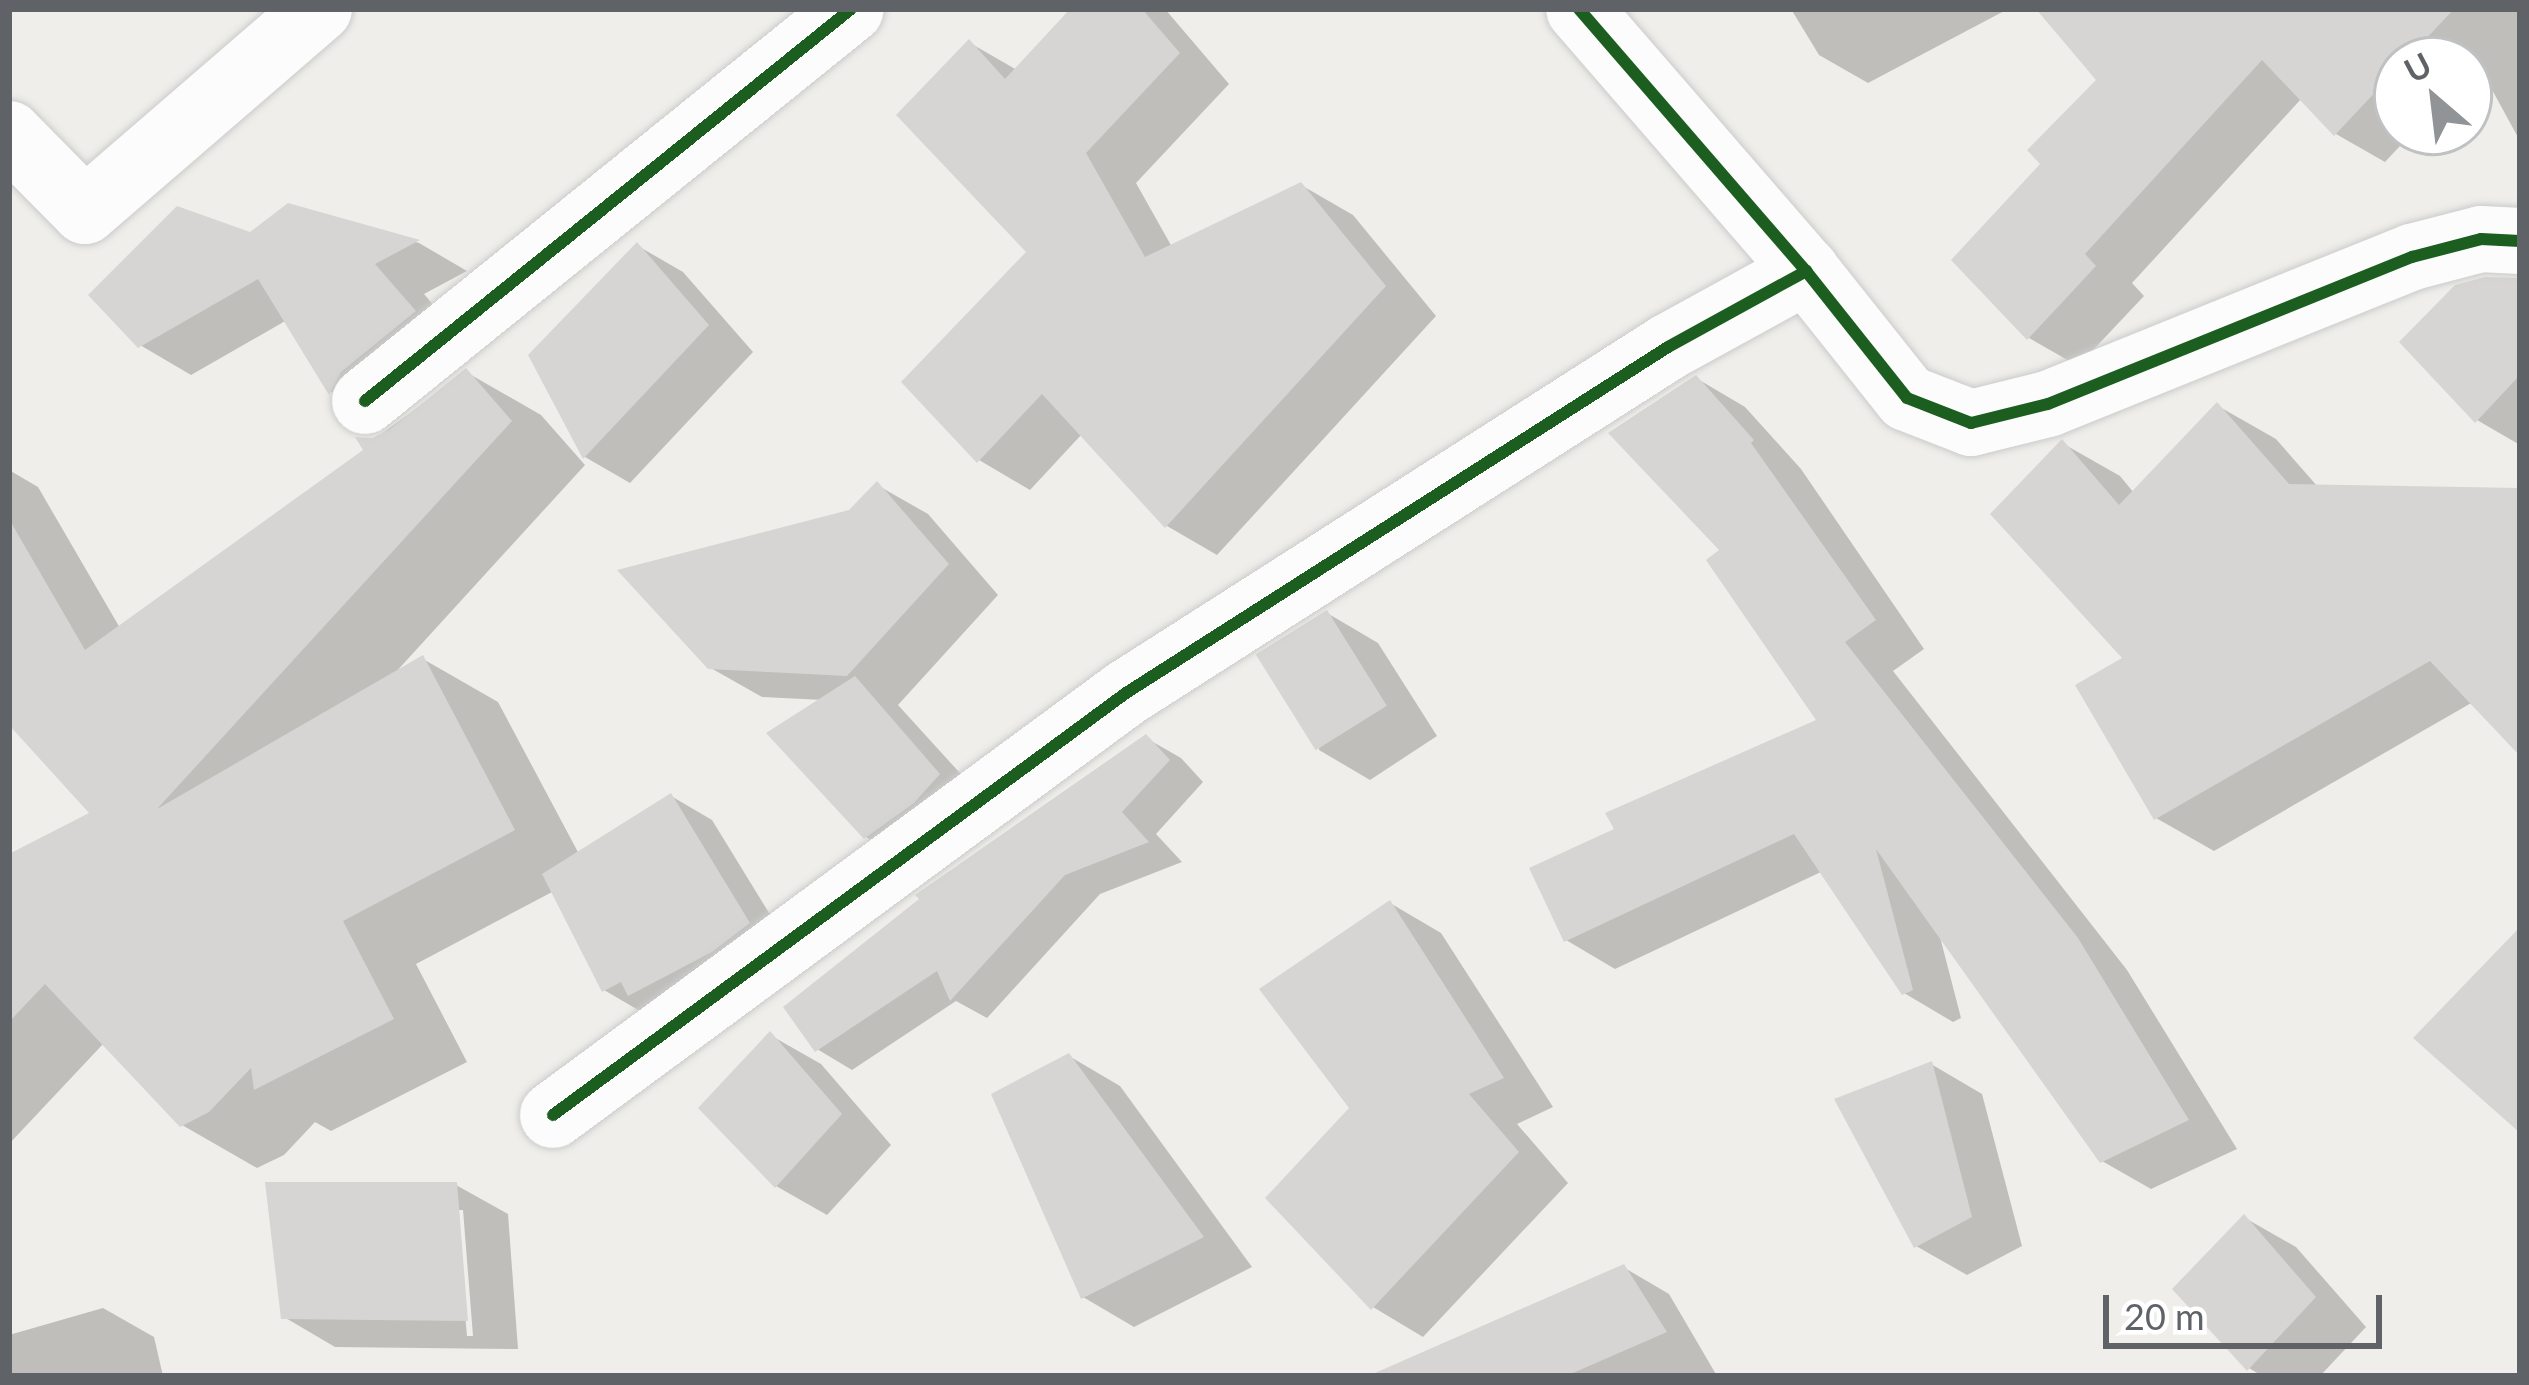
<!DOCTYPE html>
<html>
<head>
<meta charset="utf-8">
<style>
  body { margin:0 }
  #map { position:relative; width:2529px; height:1385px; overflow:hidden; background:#efeeea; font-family:Lato,sans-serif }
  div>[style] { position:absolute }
  .shadow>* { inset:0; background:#0003 }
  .building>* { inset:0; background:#d6d5d3; transform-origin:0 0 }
  .roads { filter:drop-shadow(0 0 3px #cbcccc) drop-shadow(0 0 3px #cbcccc) }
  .street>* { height:66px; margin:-33px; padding:0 33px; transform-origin:33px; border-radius:33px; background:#fdfcfc }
  .cycleway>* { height:12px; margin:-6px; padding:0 6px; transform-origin:6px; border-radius:6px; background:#1b5e20 }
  span { translate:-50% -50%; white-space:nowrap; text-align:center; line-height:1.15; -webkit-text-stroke:10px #fff; paint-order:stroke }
  .frame { position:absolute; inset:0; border:12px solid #5f6368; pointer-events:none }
  .north { position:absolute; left:2373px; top:36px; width:120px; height:120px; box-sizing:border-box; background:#fff; border:3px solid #bfc1c3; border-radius:50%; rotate:332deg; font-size:33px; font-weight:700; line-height:48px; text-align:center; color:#5f6368 }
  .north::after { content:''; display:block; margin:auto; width:42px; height:54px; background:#919496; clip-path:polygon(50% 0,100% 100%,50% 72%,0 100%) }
  .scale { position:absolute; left:2103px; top:1295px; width:279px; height:54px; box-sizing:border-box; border:6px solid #5f6368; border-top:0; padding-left:15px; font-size:36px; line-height:42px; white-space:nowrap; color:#5f6368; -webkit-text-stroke:9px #fff; paint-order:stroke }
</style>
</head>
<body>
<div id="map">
  <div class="shadow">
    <i style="clip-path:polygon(1074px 9px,1165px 9px,1229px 84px,1136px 183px,1172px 247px,1301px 185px,1353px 215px,1436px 316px,1217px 555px,1167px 526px,1082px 434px,1030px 490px,979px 460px,1030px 252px,970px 43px,1017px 70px)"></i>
    <i style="clip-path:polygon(1791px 9px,2008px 9px,1868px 83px,1819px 55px)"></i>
    <i style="clip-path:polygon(2040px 9px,2520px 9px,2520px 141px,2478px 64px,2469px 73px,2469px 60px,2397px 60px,2397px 132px,2413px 132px,2385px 162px,2336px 134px,2302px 98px,2132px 283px,2144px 296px,2078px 366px,2029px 338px,2100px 80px)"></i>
    <i style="clip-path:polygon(288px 207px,419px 243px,467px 271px,424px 294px,465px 342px,381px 421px,331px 392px,287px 320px,191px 375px,140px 345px,251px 235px)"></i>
    <i style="clip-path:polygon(638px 246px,683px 272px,753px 352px,630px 483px,585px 457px,531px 356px)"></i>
    <i style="clip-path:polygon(2520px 302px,2520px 445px,2477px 420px)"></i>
    <i style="clip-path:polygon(466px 372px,541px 415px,585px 465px,395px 673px,423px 659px,498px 702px,579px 854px,671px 796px,712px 820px,790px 947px,645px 1014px,604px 990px,554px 891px,416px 964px,467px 1062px,331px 1131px,315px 1122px,284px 1155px,257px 1168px,182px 1125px,104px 1043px,9px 1144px,9px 868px,94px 814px,9px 721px,9px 470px,38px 487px,120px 628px,367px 451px,372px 441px)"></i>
    <i style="clip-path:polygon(1696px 378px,1745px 407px,1801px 469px,1924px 649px,1893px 671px,2127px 970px,2237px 1149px,2151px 1189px,2102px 1161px,1939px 933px,1961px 1018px,1953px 1022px,1904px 993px,1823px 871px,1615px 969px,1566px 940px,1618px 830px,1820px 721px,1724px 551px)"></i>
    <i style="clip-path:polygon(2218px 406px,2276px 439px,2318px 487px,2520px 491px,2520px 752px,2473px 702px,2214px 851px,2156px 818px,2127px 659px,2062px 443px,2120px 476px,2134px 493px)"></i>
    <i style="clip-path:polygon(877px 485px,928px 514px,998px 595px,898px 705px,989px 805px,917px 867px,866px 837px,823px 700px,762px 697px,709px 667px)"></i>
    <i style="clip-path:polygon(1327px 613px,1378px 643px,1437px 736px,1370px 780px,1319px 750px)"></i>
    <i style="clip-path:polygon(1146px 738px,1181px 758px,1203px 782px,1156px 834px,1182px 862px,1100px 894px,987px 1018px,956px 1001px,852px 1070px,817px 1049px)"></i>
    <i style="clip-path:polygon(1390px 903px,1441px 933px,1553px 1107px,1517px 1124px,1568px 1183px,1423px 1337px,1373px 1307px,1353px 1108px)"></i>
    <i style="clip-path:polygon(770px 1035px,821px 1064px,891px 1145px,827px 1215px,776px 1186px)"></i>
    <i style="clip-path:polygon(1069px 1056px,1120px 1086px,1252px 1267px,1134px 1327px,1083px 1297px)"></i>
    <i style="clip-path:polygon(1931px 1064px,1982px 1094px,2022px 1246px,1967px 1275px,1916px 1246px)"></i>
    <i style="clip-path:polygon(evenodd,456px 1185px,508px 1214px,518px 1349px,335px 1347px,284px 1317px,456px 1185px,456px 1210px,463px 1210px,473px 1336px,467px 1336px,456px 1210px)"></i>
    <i style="clip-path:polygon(2245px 1218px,2296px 1247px,2366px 1327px,2320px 1376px,2262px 1376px,2249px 1368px)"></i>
    <i style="clip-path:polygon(1623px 1267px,1669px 1294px,1717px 1376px,1375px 1376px)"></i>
    <i style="clip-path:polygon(103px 1308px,154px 1337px,163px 1376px,9px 1376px,9px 1335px)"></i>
  </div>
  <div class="building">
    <i style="clip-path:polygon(1070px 9px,1142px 9px,1180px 53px,1086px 153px,1145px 257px,1301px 182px,1386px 286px,1165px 528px,1042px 394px,977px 463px,901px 382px,1026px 252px,896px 115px,969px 39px,1005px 79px)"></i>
    <i style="clip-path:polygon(2036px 9px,2454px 9px,2406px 60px,2397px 60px,2397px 69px,2334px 136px,2262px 60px,2085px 254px,2096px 266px,2027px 340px,1951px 260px,2040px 164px,2027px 150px,2096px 80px)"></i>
    <i style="clip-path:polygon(288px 203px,420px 240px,375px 264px,416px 311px,341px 372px,329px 395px,258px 279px,138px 348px,88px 295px,177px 206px,250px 232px)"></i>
    <i style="clip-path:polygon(637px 242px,709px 325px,583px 459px,528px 355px)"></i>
    <i style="clip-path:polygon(2485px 277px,2520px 278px,2520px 375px,2475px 423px,2399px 342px,2455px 285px)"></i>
    <i style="clip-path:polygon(466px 368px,512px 421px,157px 809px,423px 655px,515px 830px,343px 921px,394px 1019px,254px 1090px,251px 1068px,209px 1112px,180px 1127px,45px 984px,9px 1022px,9px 854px,89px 813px,9px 725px,9px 519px,85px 650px,363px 450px,355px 437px,372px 438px,389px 430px)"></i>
    <i style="clip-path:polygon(1696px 375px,1754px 440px,1751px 443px,1876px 620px,1845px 642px,2078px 938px,2189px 1120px,2100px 1163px,1876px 849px,1913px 990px,1902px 995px,1794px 834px,1564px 942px,1529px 868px,1614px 829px,1605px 813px,1816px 720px,1706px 560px,1719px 550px,1608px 433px)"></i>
    <i style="clip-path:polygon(2217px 402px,2289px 484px,2520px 488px,2520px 756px,2430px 661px,2154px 820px,2075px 685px,2122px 658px,1990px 514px,2062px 439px,2119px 505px)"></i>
    <i style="clip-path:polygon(877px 481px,949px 564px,847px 676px,708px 669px,617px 570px,849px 510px)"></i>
    <i style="left:1327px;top:610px;width:113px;height:84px;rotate:58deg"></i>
    <i style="clip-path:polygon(855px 676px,940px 774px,914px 803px,864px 839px,766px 733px)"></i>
    <i style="clip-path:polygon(1146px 734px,1170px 760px,1122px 812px,1149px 842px,1065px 875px,950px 1001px,937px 971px,815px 1052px,783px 1007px,919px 899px,915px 895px)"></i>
    <i style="clip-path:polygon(671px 793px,750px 923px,712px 952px,628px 996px,621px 982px,602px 992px,542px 874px)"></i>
    <i style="clip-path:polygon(1390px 900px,1504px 1078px,1469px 1094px,1519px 1152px,1371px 1310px,1265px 1198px,1349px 1108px,1259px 989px)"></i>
    <i style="clip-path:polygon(2520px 927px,2520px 1133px,2413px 1038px)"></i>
    <i style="clip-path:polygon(770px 1031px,842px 1114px,775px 1188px,698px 1108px)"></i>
    <i style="clip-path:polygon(1069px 1053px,1204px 1237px,1081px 1299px,991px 1094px)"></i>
    <i style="clip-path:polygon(1932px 1061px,1972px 1217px,1914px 1248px,1834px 1099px)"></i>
    <i style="clip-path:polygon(265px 1182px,457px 1182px,468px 1321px,281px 1319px)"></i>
    <i style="clip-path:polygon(2244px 1214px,2316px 1297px,2247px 1371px,2172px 1289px)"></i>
    <i style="clip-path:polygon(1624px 1264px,1667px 1332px,1566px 1376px,1368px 1376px)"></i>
  </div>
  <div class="roads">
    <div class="street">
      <i style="left:1579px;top:9px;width:347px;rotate:49.1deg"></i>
      <i style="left:1806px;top:271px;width:162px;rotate:51.5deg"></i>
      <i style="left:1907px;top:398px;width:69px;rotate:21.3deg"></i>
      <i style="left:1971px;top:423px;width:79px;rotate:-13.9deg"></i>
      <i style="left:2048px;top:404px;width:393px;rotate:-22deg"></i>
      <i style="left:2412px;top:257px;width:71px;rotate:-14.6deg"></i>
      <i style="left:2481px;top:239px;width:39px;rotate:3deg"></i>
      <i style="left:9px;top:134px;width:108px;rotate:45.4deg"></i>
      <i style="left:85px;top:211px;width:309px;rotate:-40.8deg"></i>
      <i style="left:365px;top:401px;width:624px;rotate:-38.89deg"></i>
      <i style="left:553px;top:1115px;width:712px;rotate:-36.37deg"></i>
      <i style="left:1126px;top:693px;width:643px;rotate:-32.55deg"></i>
      <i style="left:1668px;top:347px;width:158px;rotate:-28.8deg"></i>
    </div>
  </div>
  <div class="cycleway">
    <i style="left:1579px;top:9px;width:347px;rotate:49.1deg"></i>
    <i style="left:1806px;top:271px;width:162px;rotate:51.5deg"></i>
    <i style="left:1907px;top:398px;width:69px;rotate:21.3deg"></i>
    <i style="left:1971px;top:423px;width:79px;rotate:-13.9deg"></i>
    <i style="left:2048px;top:404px;width:393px;rotate:-22deg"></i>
    <i style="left:2412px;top:257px;width:71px;rotate:-14.6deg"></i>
    <i style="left:2481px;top:239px;width:39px;rotate:3deg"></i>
    <i style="left:365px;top:401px;width:624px;rotate:-38.89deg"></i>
    <i style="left:553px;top:1115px;width:712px;rotate:-36.37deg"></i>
    <i style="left:1126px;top:693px;width:643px;rotate:-32.55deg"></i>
    <i style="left:1668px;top:347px;width:158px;rotate:-28.8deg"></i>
  </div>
  <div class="frame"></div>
  <div class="north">U</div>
  <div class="scale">20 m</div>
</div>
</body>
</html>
